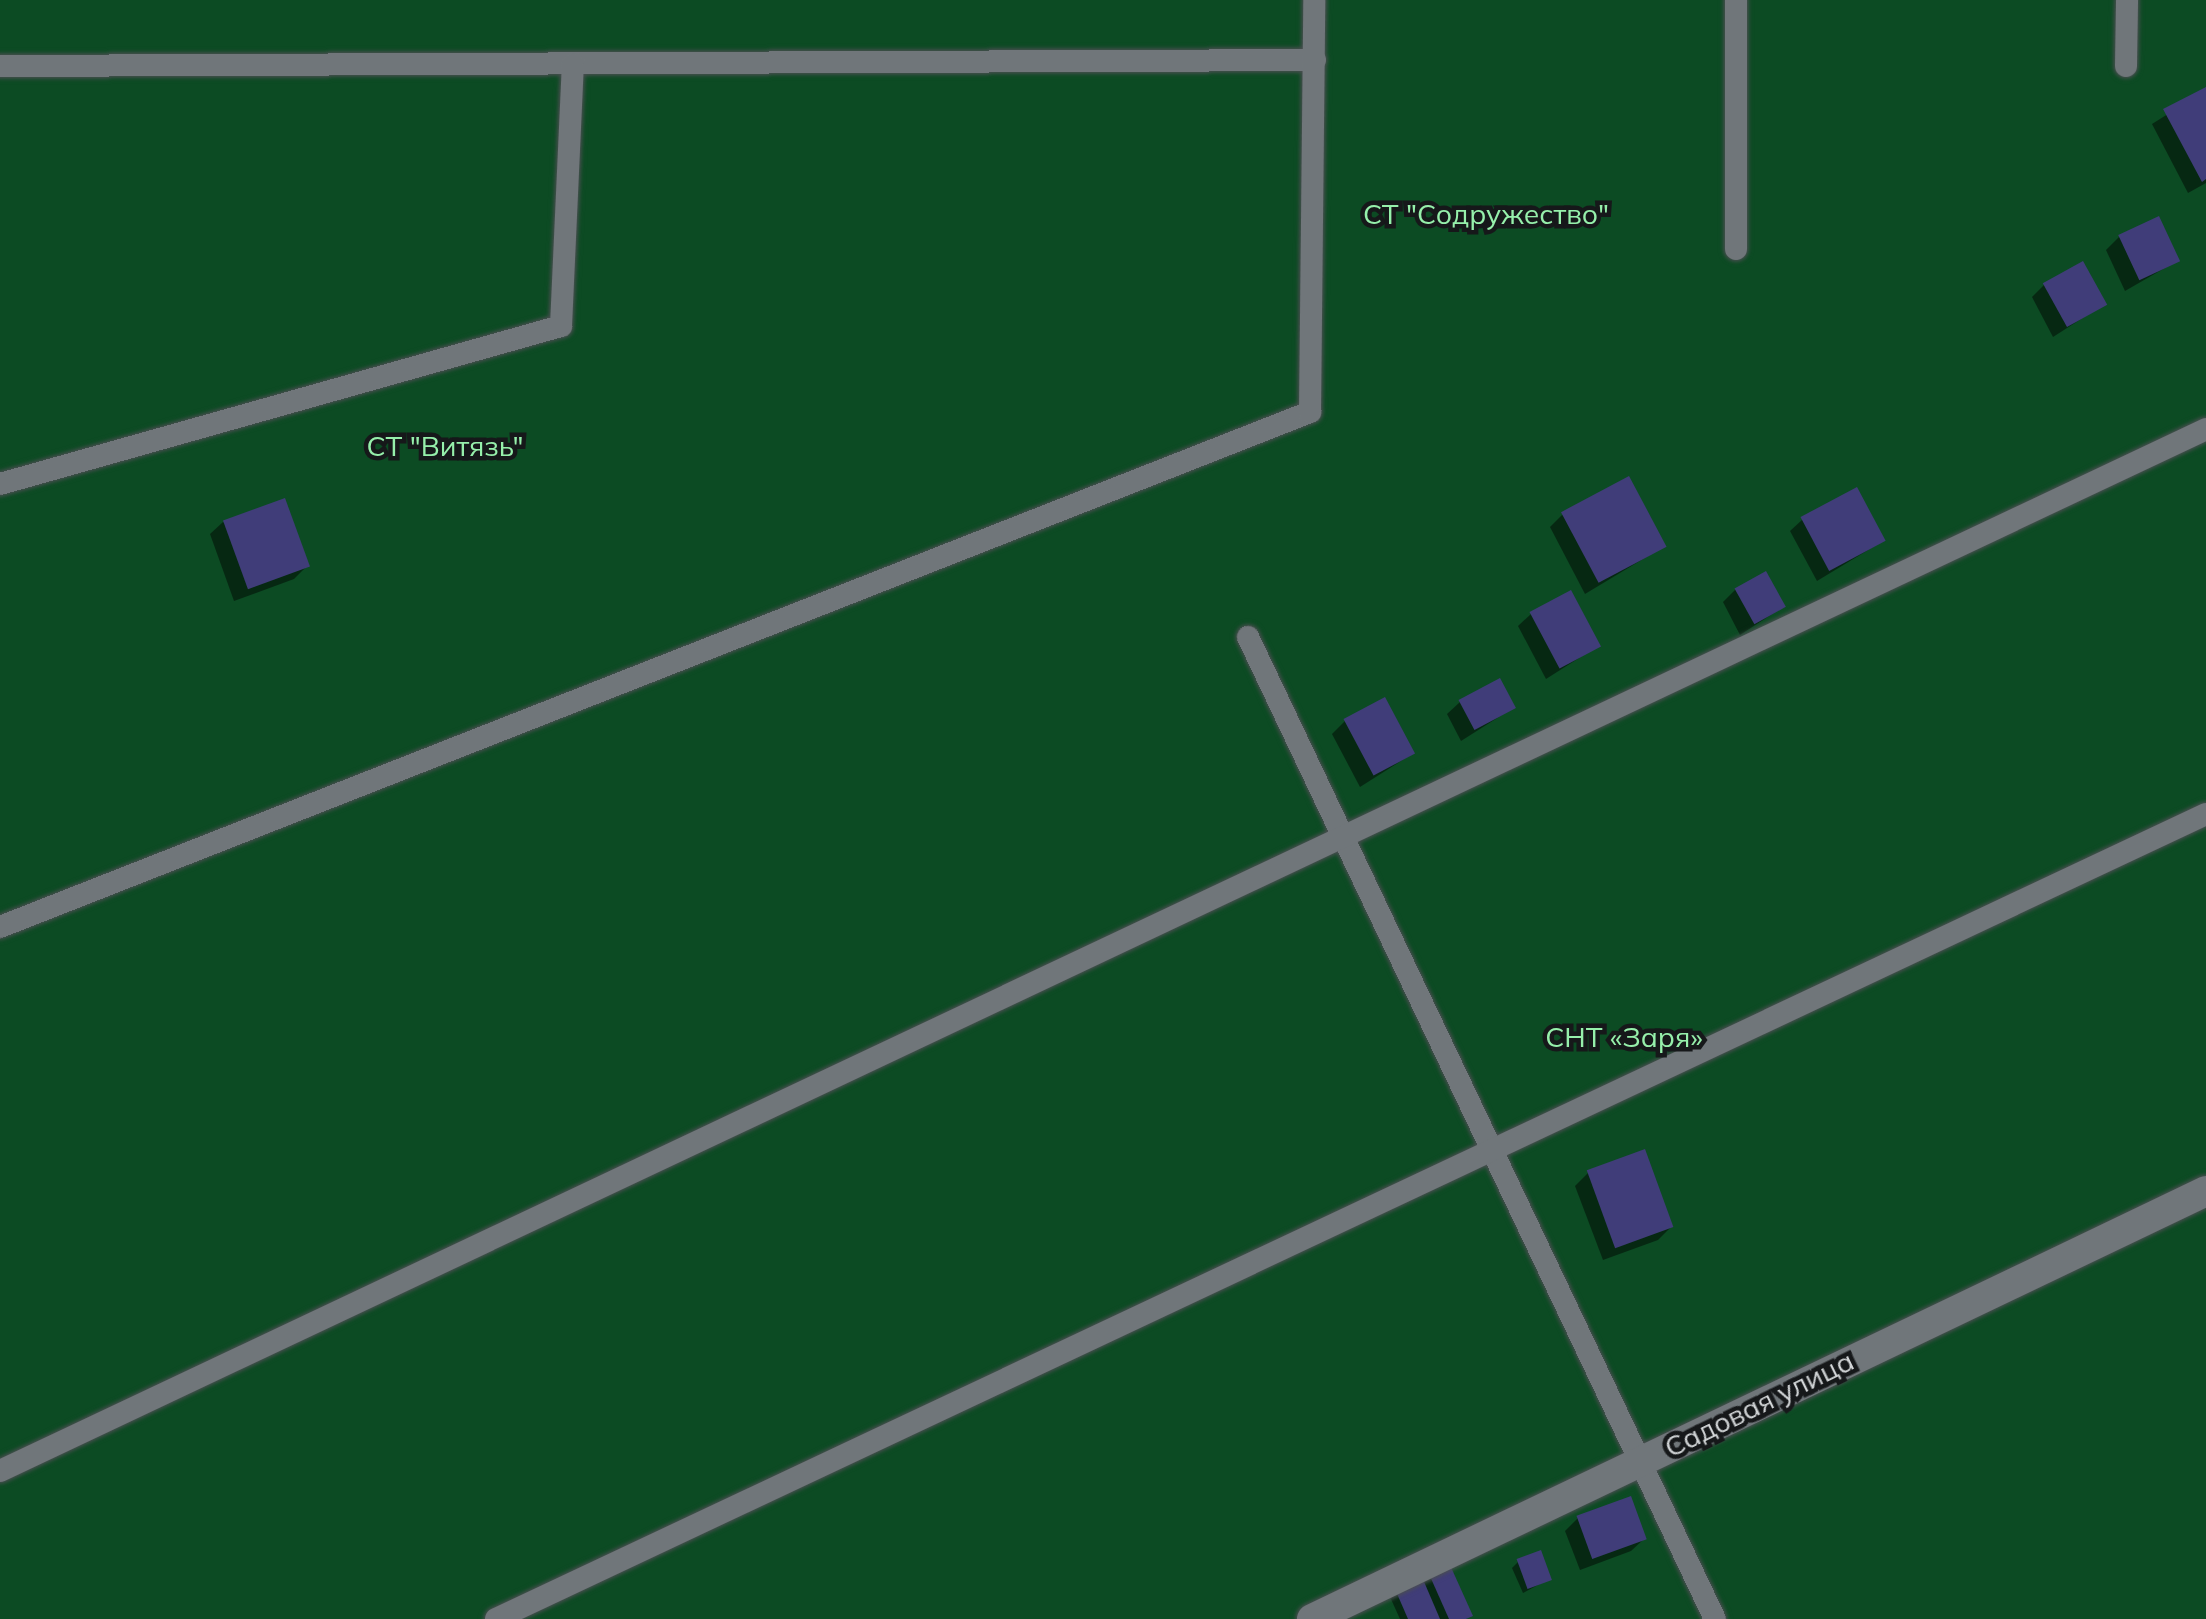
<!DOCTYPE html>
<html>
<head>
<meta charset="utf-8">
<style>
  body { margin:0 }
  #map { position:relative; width:2206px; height:1619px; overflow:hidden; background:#2c3135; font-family:Mulish,sans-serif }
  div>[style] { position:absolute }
  .green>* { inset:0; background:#0c4b23; transform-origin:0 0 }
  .shadow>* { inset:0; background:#0007 }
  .building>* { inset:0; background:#403d79; transform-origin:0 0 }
  .roads { filter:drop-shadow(0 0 2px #4a4e51) drop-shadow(0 0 2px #4a4e51) }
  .service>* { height:22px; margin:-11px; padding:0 11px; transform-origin:11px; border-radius:11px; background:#70767a }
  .minor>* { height:30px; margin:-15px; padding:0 15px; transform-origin:15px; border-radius:15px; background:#70767a }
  span { translate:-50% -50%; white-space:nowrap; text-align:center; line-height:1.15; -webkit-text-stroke:9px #16181a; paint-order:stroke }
  .park-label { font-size:28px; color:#96f0ab }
  .street-label { font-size:28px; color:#d3d6d8 }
</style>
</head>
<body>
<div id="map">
  <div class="green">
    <i style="left:0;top:0;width:2206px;height:1619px"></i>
  </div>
  <div class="shadow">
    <i style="clip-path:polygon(2206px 90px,2206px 183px,2188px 193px,2152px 124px)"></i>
    <i style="clip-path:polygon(2119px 237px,2177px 261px,2125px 291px,2106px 250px)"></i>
    <i style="clip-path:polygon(2044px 285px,2103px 305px,2053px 337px,2032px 297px)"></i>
    <i style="clip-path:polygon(1562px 515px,1663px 547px,1585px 594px,1550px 527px)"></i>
    <i style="clip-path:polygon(1803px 519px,1883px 541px,1817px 581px,1790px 531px)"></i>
    <i style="clip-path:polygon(223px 522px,307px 566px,294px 579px,234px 601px,210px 534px)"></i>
    <i style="clip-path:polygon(1736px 589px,1783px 607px,1740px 635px,1723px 602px)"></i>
    <i style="clip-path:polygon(1531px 614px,1598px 646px,1546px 679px,1518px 626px)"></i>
    <i style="clip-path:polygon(1460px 702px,1513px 708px,1461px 741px,1447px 714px)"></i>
    <i style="clip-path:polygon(1345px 721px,1412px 754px,1360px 787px,1332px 734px)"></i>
    <i style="clip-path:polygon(1588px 1173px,1671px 1227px,1658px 1240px,1603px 1260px,1575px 1186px)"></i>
    <i style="clip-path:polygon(1578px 1518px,1644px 1539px,1631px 1551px,1580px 1570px,1565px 1531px)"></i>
    <i style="clip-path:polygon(1518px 1562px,1549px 1579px,1523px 1593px,1512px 1568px)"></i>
    <i style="clip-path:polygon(1430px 1576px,1470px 1616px,1466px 1619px,1400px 1619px,1390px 1597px)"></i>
  </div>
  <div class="building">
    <i style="clip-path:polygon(2206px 87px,2206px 179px,2202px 182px,2163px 109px)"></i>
    <i style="left:2159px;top:216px;width:50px;height:45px;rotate:65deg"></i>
    <i style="left:2083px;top:261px;width:50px;height:46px;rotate:61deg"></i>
    <i style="left:1629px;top:476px;width:80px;height:77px;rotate:62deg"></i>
    <i style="left:1857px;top:487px;width:61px;height:64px;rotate:62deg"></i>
    <i style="left:285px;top:498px;width:73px;height:66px;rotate:70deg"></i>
    <i style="left:1766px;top:571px;width:41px;height:36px;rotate:61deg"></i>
    <i style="left:1571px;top:590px;width:64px;height:47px;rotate:62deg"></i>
    <i style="left:1500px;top:678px;width:34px;height:47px;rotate:62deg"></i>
    <i style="left:1385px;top:697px;width:64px;height:47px;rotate:62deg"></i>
    <i style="left:1645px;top:1149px;width:83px;height:62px;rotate:70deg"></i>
    <i style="left:1631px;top:1496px;width:46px;height:58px;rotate:70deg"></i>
    <i style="left:1541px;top:1550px;width:32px;height:26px;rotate:70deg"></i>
    <i style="clip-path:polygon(1450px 1565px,1473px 1616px,1466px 1619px,1449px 1619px,1429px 1574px)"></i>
    <i style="clip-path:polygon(1422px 1577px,1440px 1619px,1408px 1619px,1395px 1589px)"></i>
  </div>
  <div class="roads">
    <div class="service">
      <i style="left:1736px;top:0;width:249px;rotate:90deg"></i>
      <i style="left:0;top:66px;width:1315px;rotate:-0.26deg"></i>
      <i style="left:2126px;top:66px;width:66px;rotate:-89.1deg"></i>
      <i style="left:0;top:484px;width:583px;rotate:-15.73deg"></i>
      <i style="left:561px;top:326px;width:262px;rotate:-87.4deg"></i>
      <i style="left:1248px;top:637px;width:1087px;rotate:64.57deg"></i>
      <i style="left:0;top:927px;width:1408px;rotate:-21.46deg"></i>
      <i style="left:1310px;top:412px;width:412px;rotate:-89.4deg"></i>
      <i style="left:0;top:1471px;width:2440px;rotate:-25.28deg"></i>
      <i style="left:496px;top:1619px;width:1890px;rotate:-25.21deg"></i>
    </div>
    <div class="minor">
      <i style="left:1312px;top:1619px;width:991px;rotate:-25.58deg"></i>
    </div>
  </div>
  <div class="park-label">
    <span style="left:1486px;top:214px">СТ "Содружество"</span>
    <span style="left:445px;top:446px">СТ "Витязь"</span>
    <span style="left:1624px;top:1037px">СНТ «Заря»</span>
  </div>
  <div class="street-label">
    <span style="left:1759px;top:1404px;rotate:-26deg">Садовая улица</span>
  </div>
</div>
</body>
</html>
